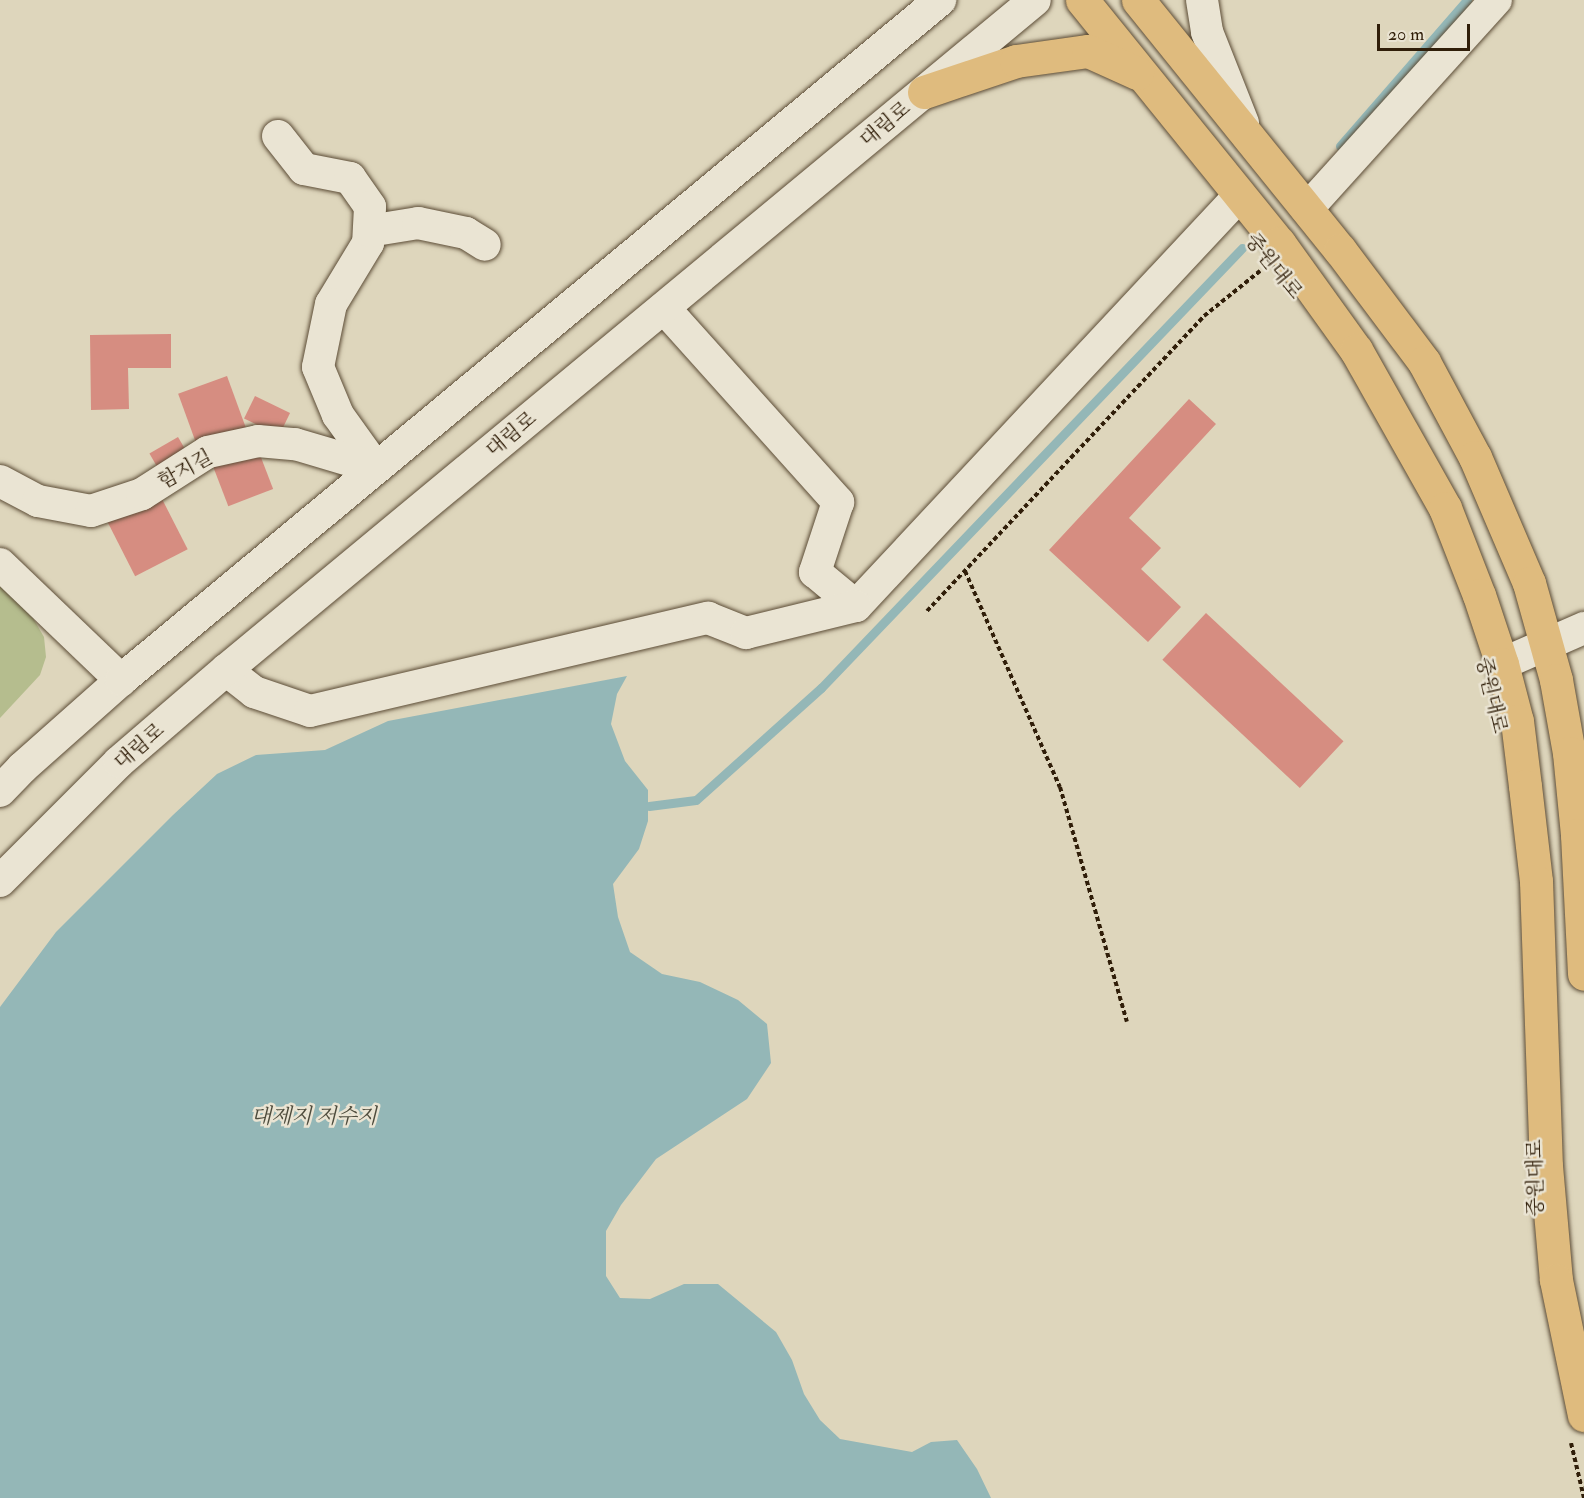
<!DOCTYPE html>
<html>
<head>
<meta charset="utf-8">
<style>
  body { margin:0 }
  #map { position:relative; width:1584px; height:1498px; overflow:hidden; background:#ded6bc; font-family:"IM FELL Double Pica","Noto Serif KR",serif }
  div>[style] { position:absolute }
  .green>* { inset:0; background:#b5bd8e }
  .water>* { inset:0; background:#94b7b7 }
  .stream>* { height:9px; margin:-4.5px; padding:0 4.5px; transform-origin:4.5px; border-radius:4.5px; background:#94b7b7 }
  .building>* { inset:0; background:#d68d81; transform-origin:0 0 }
  .path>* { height:4px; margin-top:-2px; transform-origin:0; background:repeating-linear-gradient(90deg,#301e09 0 4.5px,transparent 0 7.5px) }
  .roads { filter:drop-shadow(0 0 2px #5c4c36) drop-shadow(0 0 2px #5c4c36) }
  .minor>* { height:32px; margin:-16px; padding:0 16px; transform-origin:16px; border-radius:16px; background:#eae4d3 }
  .major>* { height:33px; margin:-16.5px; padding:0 16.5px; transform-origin:16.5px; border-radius:16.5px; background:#dfbb7e }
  span { translate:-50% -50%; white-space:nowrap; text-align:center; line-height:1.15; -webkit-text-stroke:5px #eae4d3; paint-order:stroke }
  .street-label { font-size:20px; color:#301e09 }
  .water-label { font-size:21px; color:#4e4c3d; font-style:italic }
  .scale { position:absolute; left:1377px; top:24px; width:93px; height:27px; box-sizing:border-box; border:3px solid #301e09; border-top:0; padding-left:8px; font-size:18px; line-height:21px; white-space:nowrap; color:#301e09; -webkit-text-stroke:4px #eae4d3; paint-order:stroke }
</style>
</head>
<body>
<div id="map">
  <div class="green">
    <i style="clip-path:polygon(0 585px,33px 618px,44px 637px,46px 657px,40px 675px,0 718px)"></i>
  </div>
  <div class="water">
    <i style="clip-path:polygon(627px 676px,617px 694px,611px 724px,625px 761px,648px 790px,648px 821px,639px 849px,613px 884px,618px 917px,630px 952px,662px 974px,700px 982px,738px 1000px,767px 1024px,771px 1063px,747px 1099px,656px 1159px,621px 1205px,606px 1231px,606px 1276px,620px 1298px,650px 1299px,684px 1284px,718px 1284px,776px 1332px,792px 1360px,804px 1394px,820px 1420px,840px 1439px,912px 1452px,931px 1442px,957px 1440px,977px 1469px,991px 1498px,0 1498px,0 1007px,56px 932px,173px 815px,217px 774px,256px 755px,325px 750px,388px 721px)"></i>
  </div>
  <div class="stream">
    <i style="left:1340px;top:146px;width:194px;rotate:-49deg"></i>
    <i style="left:649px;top:806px;width:47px;rotate:-7.3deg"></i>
    <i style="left:696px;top:800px;width:168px;rotate:-41.9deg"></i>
    <i style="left:821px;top:688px;width:609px;rotate:-46.26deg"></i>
  </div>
  <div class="building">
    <i style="clip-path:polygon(171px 334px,171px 368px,128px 368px,129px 409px,91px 410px,90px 335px)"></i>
    <i style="left:227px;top:376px;width:56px;height:52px;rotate:70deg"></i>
    <i style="left:255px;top:396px;width:39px;height:25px;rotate:26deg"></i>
    <i style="clip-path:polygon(1189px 399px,1216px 424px,1129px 518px,1161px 548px,1141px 569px,1181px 607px,1148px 642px,1049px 550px)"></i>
    <i style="left:178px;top:437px;width:24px;height:33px;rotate:60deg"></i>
    <i style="left:257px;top:447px;width:45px;height:48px;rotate:69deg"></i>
    <i style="left:160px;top:495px;width:61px;height:59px;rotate:63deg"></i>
    <i style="left:1206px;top:613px;width:188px;height:64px;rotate:43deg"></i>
  </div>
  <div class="path">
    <i style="left:965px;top:571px;width:236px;rotate:66.3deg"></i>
    <i style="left:1060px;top:787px;width:244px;rotate:74.1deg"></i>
    <i style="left:927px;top:611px;width:405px;rotate:-46.8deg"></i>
    <i style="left:1204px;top:316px;width:72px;rotate:-38.8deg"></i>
    <i style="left:1571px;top:1443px;width:57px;rotate:76.7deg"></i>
  </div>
  <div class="roads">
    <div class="minor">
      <i style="left:1202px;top:0;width:32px;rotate:81deg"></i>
      <i style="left:1207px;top:32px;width:98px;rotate:68.4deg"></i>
      <i style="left:278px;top:136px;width:42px;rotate:51.8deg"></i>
      <i style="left:304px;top:169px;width:47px;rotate:11.1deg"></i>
      <i style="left:350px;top:178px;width:35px;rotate:55deg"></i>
      <i style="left:370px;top:207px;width:36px;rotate:93deg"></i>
      <i style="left:368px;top:243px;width:71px;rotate:121.2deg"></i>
      <i style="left:331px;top:304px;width:64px;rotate:101.7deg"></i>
      <i style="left:318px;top:367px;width:52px;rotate:67.4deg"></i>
      <i style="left:338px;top:415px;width:65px;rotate:54.4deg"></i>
      <i style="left:1307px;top:209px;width:282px;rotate:-47.9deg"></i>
      <i style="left:369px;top:231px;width:50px;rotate:-9.3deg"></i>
      <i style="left:418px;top:223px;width:49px;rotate:11.8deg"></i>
      <i style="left:466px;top:233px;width:22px;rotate:32deg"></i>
      <i style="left:664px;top:308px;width:261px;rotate:48.1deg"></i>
      <i style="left:838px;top:502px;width:74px;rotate:108.2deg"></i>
      <i style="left:815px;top:572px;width:53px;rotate:39.7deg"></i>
      <i style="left:856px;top:606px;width:562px;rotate:-46.95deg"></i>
      <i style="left:0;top:481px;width:43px;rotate:27.8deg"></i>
      <i style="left:38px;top:501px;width:54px;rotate:10.7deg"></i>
      <i style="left:91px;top:511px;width:54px;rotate:-18.4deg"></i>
      <i style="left:142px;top:494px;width:78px;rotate:-32.5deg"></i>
      <i style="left:208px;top:452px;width:51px;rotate:-12.4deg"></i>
      <i style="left:258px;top:441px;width:37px;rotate:5deg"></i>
      <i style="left:295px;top:444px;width:84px;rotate:16.5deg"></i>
      <i style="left:0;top:564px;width:168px;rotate:43.8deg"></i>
      <i style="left:1502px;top:664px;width:90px;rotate:-23.7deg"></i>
      <i style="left:226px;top:670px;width:36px;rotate:38deg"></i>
      <i style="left:254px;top:692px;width:59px;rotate:18.7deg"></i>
      <i style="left:310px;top:711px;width:409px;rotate:-13.2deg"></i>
      <i style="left:708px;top:618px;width:41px;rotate:21.5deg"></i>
      <i style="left:746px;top:633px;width:113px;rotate:-13.8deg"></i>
      <i style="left:0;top:791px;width:32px;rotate:-46deg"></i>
      <i style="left:22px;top:768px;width:132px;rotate:-41.6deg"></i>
      <i style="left:121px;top:680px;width:1065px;rotate:-39.7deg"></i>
      <i style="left:0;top:881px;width:168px;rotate:-45deg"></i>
      <i style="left:119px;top:762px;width:141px;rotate:-40.7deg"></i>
      <i style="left:226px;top:670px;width:1050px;rotate:-39.63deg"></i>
    </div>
    <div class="major">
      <i style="left:1082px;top:0;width:313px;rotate:51deg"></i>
      <i style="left:1279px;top:243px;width:132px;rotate:54.3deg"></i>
      <i style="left:1356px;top:350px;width:181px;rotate:60.6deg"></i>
      <i style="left:1445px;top:508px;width:93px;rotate:68.7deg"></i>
      <i style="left:1479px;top:595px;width:73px;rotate:71.6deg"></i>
      <i style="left:1502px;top:664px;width:59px;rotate:75.3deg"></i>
      <i style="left:1517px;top:721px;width:65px;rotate:83deg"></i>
      <i style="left:1525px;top:786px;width:96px;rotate:83.4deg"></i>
      <i style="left:1536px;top:881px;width:285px;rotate:88deg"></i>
      <i style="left:1546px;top:1166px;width:114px;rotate:85deg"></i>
      <i style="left:1556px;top:1280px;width:138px;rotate:78.3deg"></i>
      <i style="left:1138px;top:0;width:321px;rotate:51.1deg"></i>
      <i style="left:1340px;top:250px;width:140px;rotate:53.1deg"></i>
      <i style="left:1424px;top:362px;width:108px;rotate:61.8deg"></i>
      <i style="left:1475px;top:457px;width:137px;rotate:66.8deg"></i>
      <i style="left:1529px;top:583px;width:101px;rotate:74.4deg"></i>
      <i style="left:1556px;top:680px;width:74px;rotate:79.9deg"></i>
      <i style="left:1569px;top:753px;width:82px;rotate:84.4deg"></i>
      <i style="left:1577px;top:835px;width:139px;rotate:87.1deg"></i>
      <i style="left:924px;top:92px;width:97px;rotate:-18.6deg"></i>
      <i style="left:1016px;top:61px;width:73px;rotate:-7.9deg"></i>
      <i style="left:1088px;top:51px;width:54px;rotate:24.2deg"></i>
    </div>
  </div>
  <div class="street-label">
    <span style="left:885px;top:124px;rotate:-40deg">대림로</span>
    <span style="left:1274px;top:266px;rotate:51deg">중원대로</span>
    <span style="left:511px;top:434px;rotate:-40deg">대림로</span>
    <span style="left:185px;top:469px;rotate:-29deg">함지길</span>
    <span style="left:1492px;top:695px;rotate:77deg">중원대로</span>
    <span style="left:139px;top:746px;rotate:-41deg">대림로</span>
    <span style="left:1535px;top:1178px;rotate:-91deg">중원대로</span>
  </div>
  <div class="water-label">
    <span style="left:314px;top:1117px">대제지 저수지</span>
  </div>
  <div class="scale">20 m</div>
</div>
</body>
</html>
